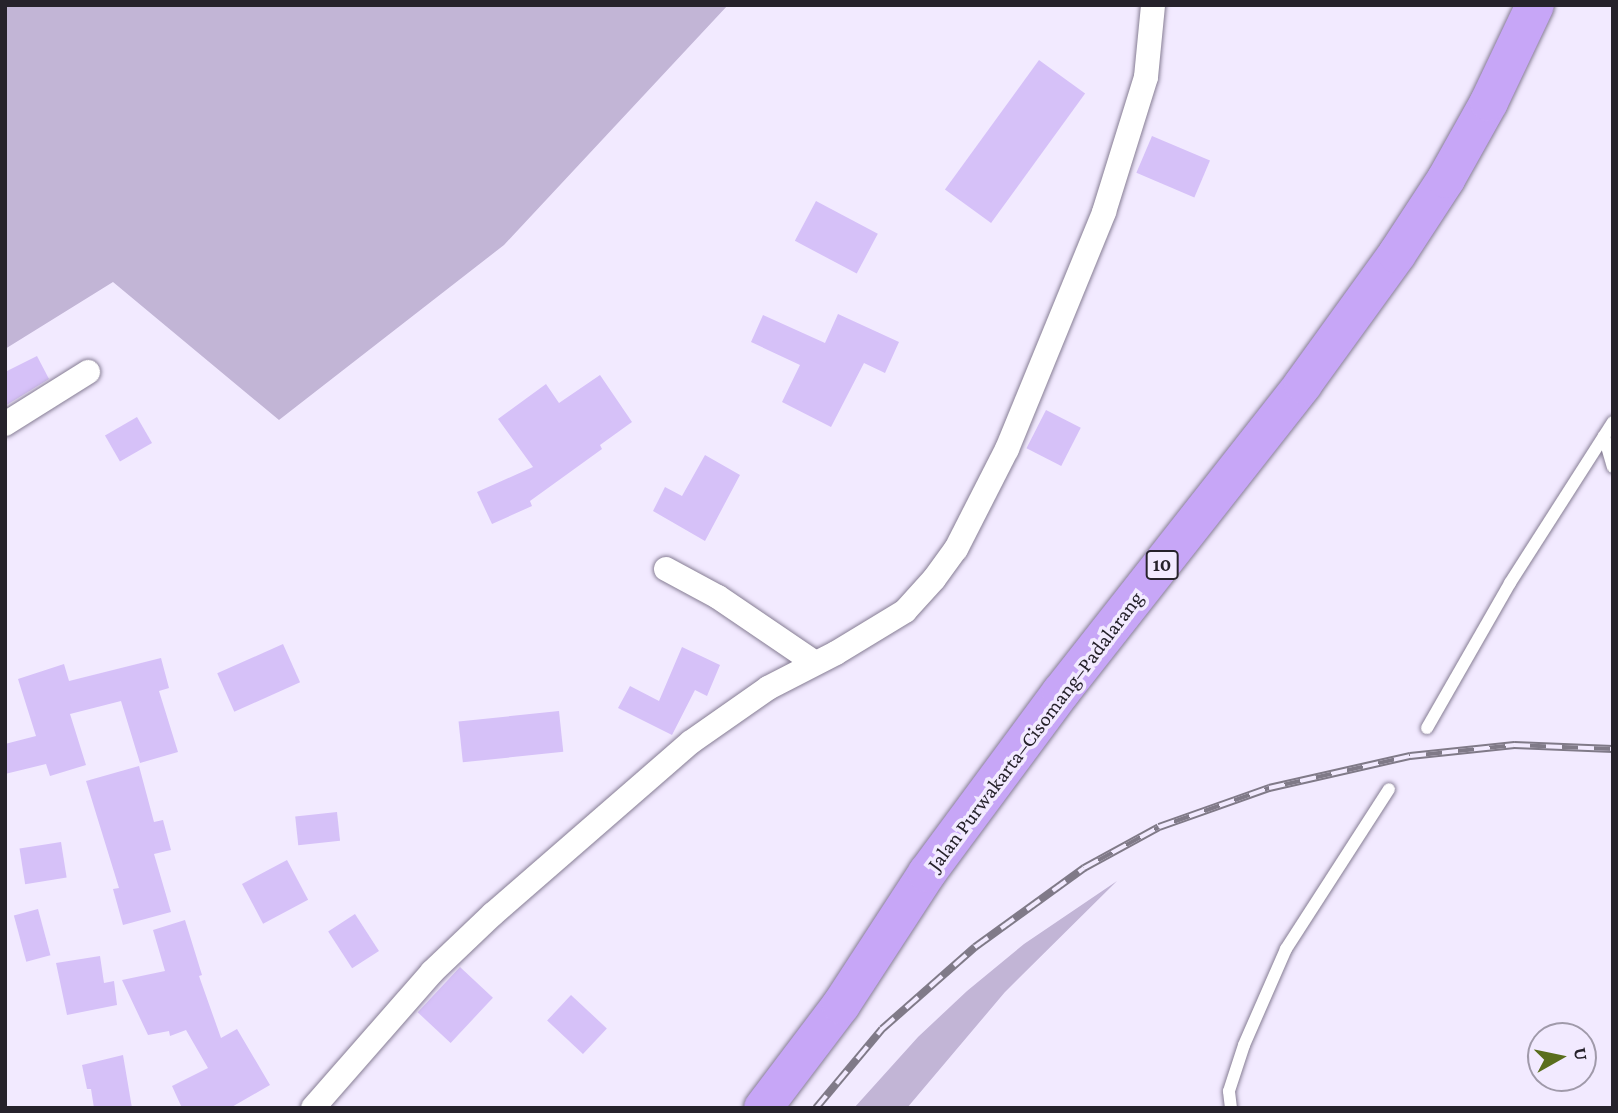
<!DOCTYPE html>
<html>
<head>
<meta charset="utf-8">
<style>
  body { margin:0 }
  #map { position:relative; width:1618px; height:1113px; overflow:hidden; background:#f2eaff; font-family:"Crimson Pro",serif }
  div>[style] { position:absolute }
  .green>* { inset:0; background:#c2b5d6 }
  .building>* { inset:0; background:#d6c1f8; transform-origin:0 0 }
  .roads { filter:drop-shadow(0 0 2px #867d94) drop-shadow(0 0 2px #867d94) }
  .lane>* { height:12px; margin:-6px; padding:0 6px; transform-origin:6px; border-radius:6px; background:#fff }
  .street>* { height:24px; margin:-12px; padding:0 12px; transform-origin:12px; border-radius:12px; background:#fff }
  .highway>* { height:38px; margin:-19px; padding:0 19px; transform-origin:19px; border-radius:19px; background:#c7a6f7 }
  .rail>* { height:8px; margin-top:-4px; transform-origin:0; background:repeating-linear-gradient(90deg,#f2eaff 0 16px,#807a88 0 32px); box-sizing:border-box; border-block:2px solid #807a88 }
  span { translate:-50% -50%; white-space:nowrap; text-align:center; line-height:1.15; -webkit-text-stroke:7px #f2eaff; paint-order:stroke }
  .shield-label span { padding:2px 5px; background:#f2eaff; border:2px solid; border-radius:5px; -webkit-text-stroke-width:0 }
  .shield-label { font-size:19px; color:#26222b; font-weight:700 }
  .street-label { font-size:21px; color:#26222b }
  .frame { position:absolute; inset:0; border:7px solid #26222b; pointer-events:none }
  .north { position:absolute; left:1527px; top:1022px; width:70px; height:70px; box-sizing:border-box; background:#f2eaff; border:2px solid #a09aaa; border-radius:50%; rotate:81deg; font-size:19px; font-weight:700; line-height:28px; text-align:center; color:#26222b }
  .north::after { content:''; display:block; margin:auto; width:24px; height:32px; background:#5a6e1d; clip-path:polygon(50% 0,100% 100%,50% 72%,0 100%) }
</style>
</head>
<body>
<div id="map">
  <div class="green">
    <i style="clip-path:polygon(5px 5px,728px 5px,504px 245px,279px 420px,113px 282px,5px 349px)"></i>
    <i style="clip-path:polygon(1117px 881px,1005px 992px,907px 1108px,854px 1108px,918px 1037px,967px 991px,1024px 944px)"></i>
  </div>
  <div class="building">
    <i style="left:1039px;top:60px;width:57px;height:160px;rotate:36deg"></i>
    <i style="left:1152px;top:136px;width:63px;height:40px;rotate:23deg"></i>
    <i style="left:816px;top:201px;width:70px;height:45px;rotate:28deg"></i>
    <i style="clip-path:polygon(838px 314px,899px 342px,885px 373px,864px 363px,831px 427px,782px 402px,800px 365px,751px 342px,763px 315px,825px 343px)"></i>
    <i style="clip-path:polygon(37px 356px,49px 379px,5px 406px,5px 372px)"></i>
    <i style="clip-path:polygon(600px 375px,632px 422px,600px 445px,602px 449px,530px 501px,532px 506px,492px 524px,477px 492px,533px 467px,498px 419px,546px 384px,559px 403px)"></i>
    <i style="left:1046px;top:410px;width:39px;height:43px;rotate:27deg"></i>
    <i style="left:137px;top:417px;width:30px;height:37px;rotate:60deg"></i>
    <i style="clip-path:polygon(705px 455px,740px 475px,705px 541px,653px 511px,665px 487px,682px 496px)"></i>
    <i style="left:283px;top:644px;width:42px;height:72px;rotate:66deg"></i>
    <i style="clip-path:polygon(682px 647px,720px 665px,707px 696px,695px 690px,672px 735px,618px 708px,630px 686px,659px 701px)"></i>
    <i style="clip-path:polygon(161px 658px,169px 688px,159px 691px,178px 752px,140px 763px,121px 701px,70px 714px,86px 765px,50px 776px,46px 764px,5px 774px,5px 744px,36px 736px,18px 679px,64px 664px,69px 681px)"></i>
    <i style="left:559px;top:711px;width:41px;height:101px;rotate:84deg"></i>
    <i style="clip-path:polygon(139px 766px,154px 822px,163px 820px,171px 850px,154px 854px,171px 912px,123px 925px,113px 889px,119px 888px,86px 781px)"></i>
    <i style="left:337px;top:812px;width:29px;height:42px;rotate:84deg"></i>
    <i style="left:61px;top:842px;width:36px;height:42px;rotate:81deg"></i>
    <i style="left:287px;top:860px;width:45px;height:51px;rotate:62deg"></i>
    <i style="left:38px;top:909px;width:48px;height:25px;rotate:75deg"></i>
    <i style="left:355px;top:914px;width:44px;height:32px;rotate:57deg"></i>
    <i style="clip-path:polygon(185px 920px,202px 975px,199px 976px,221px 1038px,237px 1029px,270px 1085px,230px 1108px,182px 1108px,172px 1086px,208px 1068px,186px 1030px,170px 1036px,169px 1031px,148px 1035px,122px 980px,165px 971px,153px 930px)"></i>
    <i style="clip-path:polygon(100px 956px,104px 983px,114px 981px,117px 1005px,67px 1015px,56px 963px)"></i>
    <i style="left:460px;top:967px;width:45px;height:62px;rotate:43deg"></i>
    <i style="left:571px;top:995px;width:49px;height:35px;rotate:43deg"></i>
    <i style="clip-path:polygon(123px 1055px,132px 1108px,94px 1108px,91px 1089px,87px 1089px,82px 1065px)"></i>
  </div>
  <div class="roads">
    <div class="lane">
      <i style="left:1604px;top:436px;width:32px;rotate:74deg"></i>
      <i style="left:1427px;top:728px;width:167px;rotate:-60.2deg"></i>
      <i style="left:1510px;top:583px;width:191px;rotate:-57.4deg"></i>
      <i style="left:1231px;top:1108px;width:17px;rotate:-97deg"></i>
      <i style="left:1229px;top:1091px;width:48px;rotate:-71.9deg"></i>
      <i style="left:1244px;top:1045px;width:105px;rotate:-66.4deg"></i>
      <i style="left:1286px;top:949px;width:190px;rotate:-57.2deg"></i>
    </div>
    <div class="street">
      <i style="left:5px;top:424px;width:98px;rotate:-32.1deg"></i>
      <i style="left:666px;top:569px;width:59px;rotate:28.3deg"></i>
      <i style="left:718px;top:597px;width:117px;rotate:34.2deg"></i>
      <i style="left:313px;top:1108px;width:181px;rotate:-48.8deg"></i>
      <i style="left:432px;top:972px;width:84px;rotate:-43.6deg"></i>
      <i style="left:493px;top:914px;width:262px;rotate:-41deg"></i>
      <i style="left:691px;top:742px;width:94px;rotate:-35deg"></i>
      <i style="left:768px;top:688px;width:76px;rotate:-27.2deg"></i>
      <i style="left:836px;top:653px;width:81px;rotate:-31.3deg"></i>
      <i style="left:905px;top:611px;width:43px;rotate:-47.8deg"></i>
      <i style="left:934px;top:579px;width:37px;rotate:-54deg"></i>
      <i style="left:956px;top:549px;width:112px;rotate:-63deg"></i>
      <i style="left:1007px;top:449px;width:256px;rotate:-67.7deg"></i>
      <i style="left:1104px;top:212px;width:141px;rotate:-72.7deg"></i>
      <i style="left:1146px;top:77px;width:72px;rotate:-84.4deg"></i>
    </div>
    <div class="highway">
      <i style="left:763px;top:1108px;width:129px;rotate:-52.9deg"></i>
      <i style="left:841px;top:1005px;width:158px;rotate:-56.9deg"></i>
      <i style="left:927px;top:873px;width:225px;rotate:-53.5deg"></i>
      <i style="left:1061px;top:692px;width:392px;rotate:-51.8deg"></i>
      <i style="left:1303px;top:384px;width:160px;rotate:-54.1deg"></i>
      <i style="left:1397px;top:254px;width:90px;rotate:-56.8deg"></i>
      <i style="left:1446px;top:179px;width:88px;rotate:-60.8deg"></i>
      <i style="left:1489px;top:102px;width:107px;rotate:-64.6deg"></i>
    </div>
  </div>
  <div class="rail">
    <i style="left:816px;top:1108px;width:103px;rotate:-50.1deg"></i>
    <i style="left:882px;top:1029px;width:124px;rotate:-41.4deg"></i>
    <i style="left:975px;top:947px;width:135px;rotate:-35.9deg"></i>
    <i style="left:1084px;top:868px;width:85px;rotate:-28.7deg"></i>
    <i style="left:1159px;top:827px;width:117px;rotate:-19.5deg"></i>
    <i style="left:1269px;top:788px;width:145px;rotate:-12.8deg"></i>
    <i style="left:1410px;top:756px;width:105px;rotate:-6deg"></i>
    <i style="left:1514px;top:745px;width:99px;rotate:2.3deg"></i>
  </div>
  <div class="shield-label">
    <span style="left:1162px;top:565px">10</span>
  </div>
  <div class="street-label">
    <span style="left:1035px;top:731px;rotate:-53deg">Jalan Purwakarta–Cisomang–Padalarang</span>
  </div>
  <div class="frame"></div>
  <div class="north">U</div>
</div>
</body>
</html>
